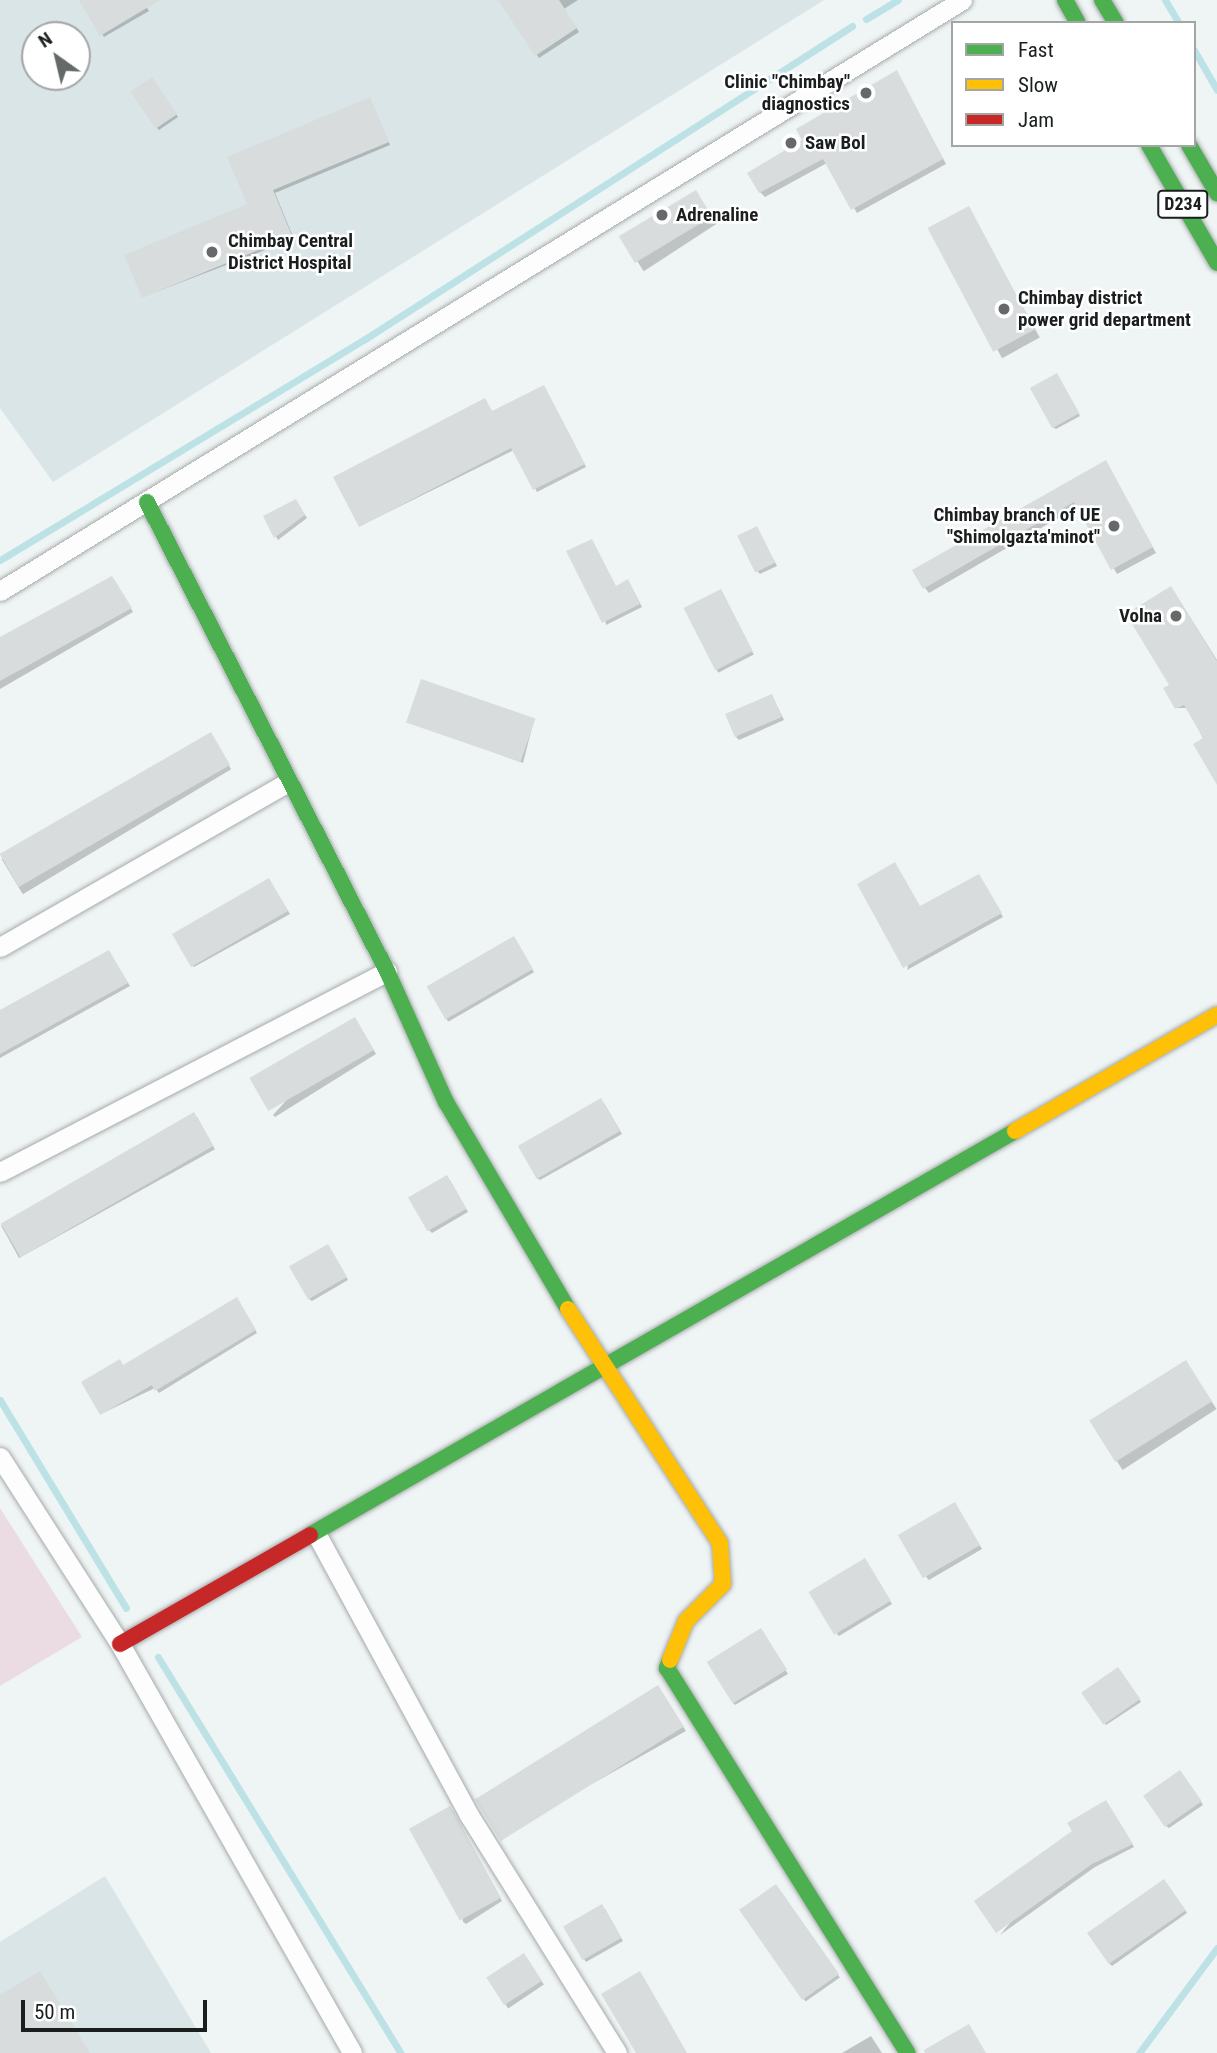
<!DOCTYPE html>
<html>
<head>
<meta charset="utf-8">
<style>
  body { margin:0 }
  #map { position:relative; width:1217px; height:2053px; overflow:hidden; background:#eff4f5; font-family:"Roboto Condensed",sans-serif }
  div>[style] { position:absolute }
  .built>* { inset:0; background:#dae5e7 }
  .green>* { inset:0; background:#ebdce4 }
  .shadow>* { inset:0; background:#0003; transform-origin:0 0 }
  .stream>* { height:7px; margin:-3.5px; padding:0 3.5px; transform-origin:3.5px; border-radius:3.5px; background:#bde2e6 }
  .building>* { inset:0; background:#d8dcdd; transform-origin:0 0 }
  .roads { filter:drop-shadow(0 0 2px #a6aaaa) drop-shadow(0 0 2px #a6aaaa) }
  .street>* { height:19px; margin:-9.5px; padding:0 9.5px; transform-origin:9.5px; border-radius:9.5px; background:#fdfdfe }
  .fast>* { height:16px; margin:-8px; padding:0 8px; transform-origin:8px; border-radius:8px; background:#4caf50 }
  .slow>* { height:16px; margin:-8px; padding:0 8px; transform-origin:8px; border-radius:8px; background:#ffc107 }
  .jam>* { height:16px; margin:-8px; padding:0 8px; transform-origin:8px; border-radius:8px; background:#c62828 }
  .dots>* { width:19px; height:19px; translate:-50% -50%; box-sizing:border-box; border:4px solid #fff; border-radius:50% }
  span { translate:-50% -50%; white-space:nowrap; text-align:center; line-height:1.15; -webkit-text-stroke:5px #fff; paint-order:stroke }
  .shield-label span { padding:2px 5px; background:#fff; border:2px solid; border-radius:5px; -webkit-text-stroke-width:0 }
  .shield-label { font-size:18px; color:#1b1e1e; font-weight:700 }
  .poi-label { font-size:19px; color:#1b1e1e; font-weight:700 }
  .right { translate:-100% -50%; text-align:right }
  .left { translate:0 -50%; text-align:left }
  .legend { position:absolute; left:951px; top:21px; width:245px; height:126px; box-sizing:border-box; background:#fff; border:2px solid #a4a5a5; margin:0; padding:9px 12px; list-style:none; font-size:21px; color:#1b1e1e }
  .legend li { display:flex; align-items:center; gap:14px; height:35px }
  .legend b { width:35px; border:2px solid #a4a5a5 }
  .north { position:absolute; left:21px; top:21px; width:70px; height:70px; box-sizing:border-box; background:#fff; border:2px solid #a4a5a5; border-radius:50%; rotate:326deg; font-size:19px; font-weight:700; line-height:28px; text-align:center; color:#1b1e1e }
  .north::after { content:''; display:block; margin:auto; width:24px; height:32px; background:#656969; clip-path:polygon(50% 0,100% 100%,50% 72%,0 100%) }
  .scale { position:absolute; left:21px; top:2000px; width:186px; height:32px; box-sizing:border-box; border:4px solid #1b1e1e; border-top:0; padding-left:9px; font-size:21px; line-height:24px; white-space:nowrap; color:#1b1e1e; -webkit-text-stroke:5px #fff; paint-order:stroke }
</style>
</head>
<body>
<div id="map">
  <div class="built">
    <i style="clip-path:polygon(evenodd,0 0,824px 0,53px 482px,0 408px,0 0,35px 35px,77px 35px,77px 77px,35px 77px,35px 35px)"></i>
    <i style="clip-path:polygon(105px 1876px,211px 2053px,0 2053px,0 1942px)"></i>
  </div>
  <div class="green">
    <i style="clip-path:polygon(0 1508px,82px 1637px,0 1686px)"></i>
  </div>
  <div class="shadow">
    <i style="clip-path:polygon(81px 0,142px 0,149px 11px,104px 37px)"></i>
    <i style="clip-path:polygon(500px 0,578px 0,564px 9px,579px 32px,539px 58px)"></i>
    <i style="clip-path:polygon(897px 72px,946px 164px,857px 213px,827px 163px,765px 197px,760px 192px,805px 141px)"></i>
    <i style="clip-path:polygon(154px 82px,178px 117px,159px 130px,156px 127px)"></i>
    <i style="clip-path:polygon(370px 100px,390px 145px,275px 193px,294px 239px,143px 297px)"></i>
    <i style="left:696px;top:192px;width:38px;height:87px;rotate:57deg"></i>
    <i style="left:968px;top:208px;width:148px;height:43px;rotate:61deg"></i>
    <i style="clip-path:polygon(1059px 378px,1080px 416px,1056px 429px,1053px 427px)"></i>
    <i style="clip-path:polygon(546px 390px,586px 467px,537px 492px,514px 450px,360px 526px,485px 400px,493px 413px)"></i>
    <i style="clip-path:polygon(1105px 462px,1156px 553px,1117px 574px,1079px 506px,929px 593px,925px 588px,914px 570px)"></i>
    <i style="clip-path:polygon(296px 501px,307px 518px,278px 540px,265px 517px)"></i>
    <i style="clip-path:polygon(757px 528px,777px 566px,760px 574px,757px 571px)"></i>
    <i style="clip-path:polygon(592px 541px,616px 587px,630px 584px,642px 607px,606px 625px)"></i>
    <i style="clip-path:polygon(115px 581px,133px 612px,0 689px,0 643px)"></i>
    <i style="clip-path:polygon(1175px 593px,1217px 660px,1217px 767px,1188px 708px,1176px 708px)"></i>
    <i style="left:723px;top:594px;width:68px;height:40px;rotate:63deg"></i>
    <i style="clip-path:polygon(772px 696px,784px 720px,739px 740px,736px 737px)"></i>
    <i style="clip-path:polygon(534px 720px,523px 763px,408px 721px)"></i>
    <i style="left:210px;top:734px;width:41px;height:243px;rotate:59deg"></i>
    <i style="clip-path:polygon(979px 876px,1003px 917px,907px 970px,921px 908px)"></i>
    <i style="clip-path:polygon(271px 883px,290px 914px,194px 967px,191px 964px)"></i>
    <i style="left:516px;top:941px;width:36px;height:99px;rotate:60deg"></i>
    <i style="clip-path:polygon(111px 955px,130px 986px,0 1058px,0 1013px)"></i>
    <i style="clip-path:polygon(357px 1022px,376px 1054px,275px 1117px,273px 1115px)"></i>
    <i style="clip-path:polygon(604px 1103px,622px 1134px,540px 1180px,537px 1178px)"></i>
    <i style="left:197px;top:1117px;width:37px;height:224px;rotate:61deg"></i>
    <i style="clip-path:polygon(450px 1180px,468px 1212px,432px 1233px,429px 1230px)"></i>
    <i style="clip-path:polygon(330px 1249px,348px 1280px,312px 1301px,309px 1299px)"></i>
    <i style="clip-path:polygon(239px 1302px,257px 1333px,159px 1393px,155px 1388px,101px 1414px,124px 1367px)"></i>
    <i style="left:1186px;top:1362px;width:56px;height:112px;rotate:57deg"></i>
    <i style="clip-path:polygon(957px 1507px,982px 1549px,929px 1580px,926px 1577px)"></i>
    <i style="clip-path:polygon(867px 1563px,892px 1604px,839px 1636px,837px 1634px)"></i>
    <i style="clip-path:polygon(763px 1632px,788px 1674px,735px 1705px,733px 1703px)"></i>
    <i style="clip-path:polygon(1121px 1672px,1141px 1702px,1106px 1725px,1104px 1723px)"></i>
    <i style="clip-path:polygon(660px 1690px,686px 1731px,499px 1836px)"></i>
    <i style="clip-path:polygon(1183px 1775px,1203px 1805px,1169px 1828px,1166px 1826px)"></i>
    <i style="clip-path:polygon(1108px 1804px,1134px 1847px,1095px 1867px,1000px 1935px)"></i>
    <i style="clip-path:polygon(453px 1811px,502px 1901px,466px 1924px,463px 1922px)"></i>
    <i style="clip-path:polygon(1167px 1884px,1187px 1913px,1112px 1966px,1109px 1963px)"></i>
    <i style="left:778px;top:1889px;width:108px;height:42px;rotate:55deg"></i>
    <i style="clip-path:polygon(605px 1909px,623px 1941px,586px 1962px,584px 1959px)"></i>
    <i style="left:526px;top:1958px;width:32px;height:43px;rotate:56deg"></i>
    <i style="clip-path:polygon(871px 2036px,882px 2053px,842px 2053px)"></i>
  </div>
  <div class="stream">
    <i style="left:1165px;top:0;width:27px;rotate:59deg"></i>
    <i style="left:866px;top:19px;width:37px;rotate:-31deg"></i>
    <i style="left:1194px;top:50px;width:46px;rotate:60.1deg"></i>
    <i style="left:0;top:560px;width:427px;rotate:-31.2deg"></i>
    <i style="left:365px;top:339px;width:579px;rotate:-32.73deg"></i>
    <i style="left:0;top:1400px;width:243px;rotate:58.8deg"></i>
    <i style="left:158px;top:1657px;width:465px;rotate:58.5deg"></i>
    <i style="left:1139px;top:2053px;width:131px;rotate:-53.4deg"></i>
  </div>
  <div class="building">
    <i style="clip-path:polygon(79px 0,160px 0,100px 36px)"></i>
    <i style="clip-path:polygon(498px 0,559px 0,577px 28px,535px 56px)"></i>
    <i style="clip-path:polygon(897px 70px,943px 159px,851px 210px,823px 159px,759px 193px,747px 173px,802px 140px,796px 129px)"></i>
    <i style="left:152px;top:77px;width:45px;height:26px;rotate:56deg"></i>
    <i style="clip-path:polygon(370px 97px,389px 142px,273px 190px,292px 236px,142px 298px,124px 255px,247px 204px,227px 157px)"></i>
    <i style="left:696px;top:190px;width:31px;height:90px;rotate:59deg"></i>
    <i style="left:969px;top:206px;width:140px;height:47px;rotate:62deg"></i>
    <i style="left:1057px;top:373px;width:46px;height:31px;rotate:61deg"></i>
    <i style="clip-path:polygon(544px 385px,585px 464px,533px 490px,511px 448px,359px 527px,333px 477px,485px 398px,492px 411px)"></i>
    <i style="clip-path:polygon(1106px 460px,1153px 547px,1111px 570px,1074px 502px,923px 589px,912px 570px)"></i>
    <i style="clip-path:polygon(296px 499px,305px 515px,274px 538px,263px 516px)"></i>
    <i style="left:757px;top:526px;width:41px;height:22px;rotate:64deg"></i>
    <i style="clip-path:polygon(592px 539px,616px 586px,628px 579px,640px 604px,602px 623px,566px 551px)"></i>
    <i style="clip-path:polygon(112px 576px,132px 608px,0 681px,0 637px)"></i>
    <i style="clip-path:polygon(1171px 586px,1217px 661px,1217px 785px,1193px 744px,1203px 738px,1184px 705px,1175px 709px,1163px 688px,1169px 685px,1126px 614px)"></i>
    <i style="left:721px;top:589px;width:70px;height:42px;rotate:63deg"></i>
    <i style="left:421px;top:679px;width:121px;height:46px;rotate:19deg"></i>
    <i style="left:772px;top:694px;width:25px;height:51px;rotate:67deg"></i>
    <i style="left:211px;top:732px;width:38px;height:244px;rotate:60deg"></i>
    <i style="clip-path:polygon(895px 862px,920px 906px,979px 874px,1002px 913px,903px 968px,857px 884px)"></i>
    <i style="left:269px;top:878px;width:38px;height:112px;rotate:60deg"></i>
    <i style="left:514px;top:936px;width:38px;height:101px;rotate:60deg"></i>
    <i style="clip-path:polygon(109px 950px,128px 983px,0 1054px,0 1010px)"></i>
    <i style="left:355px;top:1017px;width:38px;height:122px;rotate:60deg"></i>
    <i style="left:601px;top:1098px;width:38px;height:96px;rotate:60deg"></i>
    <i style="left:194px;top:1112px;width:39px;height:223px;rotate:60deg"></i>
    <i style="left:447px;top:1175px;width:39px;height:45px;rotate:60deg"></i>
    <i style="left:328px;top:1244px;width:38px;height:45px;rotate:60deg"></i>
    <i style="clip-path:polygon(237px 1297px,256px 1330px,155px 1391px,152px 1385px,100px 1415px,81px 1382px,120px 1359px,123px 1365px)"></i>
    <i style="left:1186px;top:1360px;width:49px;height:114px;rotate:58deg"></i>
    <i style="left:955px;top:1502px;width:50px;height:66px;rotate:60deg"></i>
    <i style="left:865px;top:1558px;width:50px;height:66px;rotate:59deg"></i>
    <i style="left:761px;top:1628px;width:49px;height:64px;rotate:58deg"></i>
    <i style="left:1118px;top:1667px;width:39px;height:45px;rotate:55deg"></i>
    <i style="left:658px;top:1685px;width:49px;height:216px;rotate:58deg"></i>
    <i style="left:1180px;top:1770px;width:38px;height:45px;rotate:55deg"></i>
    <i style="clip-path:polygon(1106px 1800px,1133px 1844px,1092px 1864px,996px 1933px,974px 1901px,1072px 1831px,1067px 1823px)"></i>
    <i style="left:450px;top:1806px;width:105px;height:47px;rotate:61deg"></i>
    <i style="left:1164px;top:1879px;width:38px;height:94px;rotate:55deg"></i>
    <i style="left:776px;top:1884px;width:110px;height:45px;rotate:55deg"></i>
    <i style="left:602px;top:1904px;width:39px;height:45px;rotate:60deg"></i>
    <i style="left:524px;top:1953px;width:33px;height:45px;rotate:57deg"></i>
    <i style="clip-path:polygon(40px 1971px,90px 2053px,0 2053px,0 1995px)"></i>
    <i style="clip-path:polygon(640px 1971px,666px 2016px,687px 2053px,636px 2053px,601px 1994px)"></i>
    <i style="clip-path:polygon(969px 2024px,986px 2053px,925px 2053px,924px 2050px)"></i>
  </div>
  <div class="roads">
    <div class="street">
      <i style="left:0;top:591px;width:1129px;rotate:-31.56deg"></i>
      <i style="left:0;top:947px;width:330px;rotate:-29.8deg"></i>
      <i style="left:0;top:1172px;width:436px;rotate:-27.4deg"></i>
      <i style="left:0;top:1457px;width:222px;rotate:57.3deg"></i>
      <i style="left:120px;top:1644px;width:470px;rotate:60.4deg"></i>
      <i style="left:317px;top:1535px;width:319px;rotate:61.5deg"></i>
      <i style="left:469px;top:1815px;width:280px;rotate:58.1deg"></i>
    </div>
    <div class="fast">
      <i style="left:1065px;top:0;width:26px;rotate:61deg"></i>
      <i style="left:1102px;top:0;width:27px;rotate:59deg"></i>
      <i style="left:1149px;top:145px;width:136px;rotate:60deg"></i>
      <i style="left:1189px;top:145px;width:56px;rotate:59.7deg"></i>
      <i style="left:147px;top:502px;width:527px;rotate:62.9deg"></i>
      <i style="left:387px;top:971px;width:144px;rotate:65.8deg"></i>
      <i style="left:446px;top:1102px;width:240px;rotate:59.5deg"></i>
      <i style="left:310px;top:1535px;width:813px;rotate:-29.81deg"></i>
      <i style="left:670px;top:1660px;width:9px;rotate:111deg"></i>
      <i style="left:667px;top:1668px;width:454px;rotate:58deg"></i>
    </div>
    <div class="slow">
      <i style="left:1015px;top:1131px;width:233px;rotate:-29.9deg"></i>
      <i style="left:568px;top:1309px;width:279px;rotate:57deg"></i>
      <i style="left:720px;top:1543px;width:41px;rotate:85.8deg"></i>
      <i style="left:723px;top:1584px;width:52px;rotate:135deg"></i>
      <i style="left:686px;top:1621px;width:42px;rotate:112.3deg"></i>
    </div>
    <div class="jam">
      <i style="left:120px;top:1644px;width:219px;rotate:-29.8deg"></i>
    </div>
  </div>
  <div class="dots">
    <i style="left:866px;top:93px;background:#656969"></i>
    <i style="left:791px;top:143px;background:#656969"></i>
    <i style="left:662px;top:215px;background:#656969"></i>
    <i style="left:212px;top:252px;background:#656969"></i>
    <i style="left:1004px;top:309px;background:#656969"></i>
    <i style="left:1114px;top:526px;background:#656969"></i>
    <i style="left:1176px;top:616px;background:#656969"></i>
  </div>
  <div class="shield-label">
    <span style="left:1183px;top:204px">D234</span>
  </div>
  <div class="poi-label">
    <span class="right" style="left:850px;top:93px">Clinic "Chimbay"<br>diagnostics</span>
    <span class="left" style="left:805px;top:143px">Saw Bol</span>
    <span class="left" style="left:676px;top:215px">Adrenaline</span>
    <span class="left" style="left:228px;top:252px">Chimbay Central<br>District Hospital</span>
    <span class="left" style="left:1018px;top:309px">Chimbay district<br>power grid department</span>
    <span class="right" style="left:1100px;top:526px">Chimbay branch of UE<br>"Shimolgazta'minot"</span>
    <span class="right" style="left:1162px;top:616px">Volna</span>
  </div>
  <ul class="legend">
  <li><b style="height:9px;background:#4caf50"></b>Fast</li>
  <li><b style="height:9px;background:#ffc107"></b>Slow</li>
  <li><b style="height:9px;background:#c62828"></b>Jam</li>
  </ul>
  <div class="north">N</div>
  <div class="scale">50 m</div>
</div>
</body>
</html>
